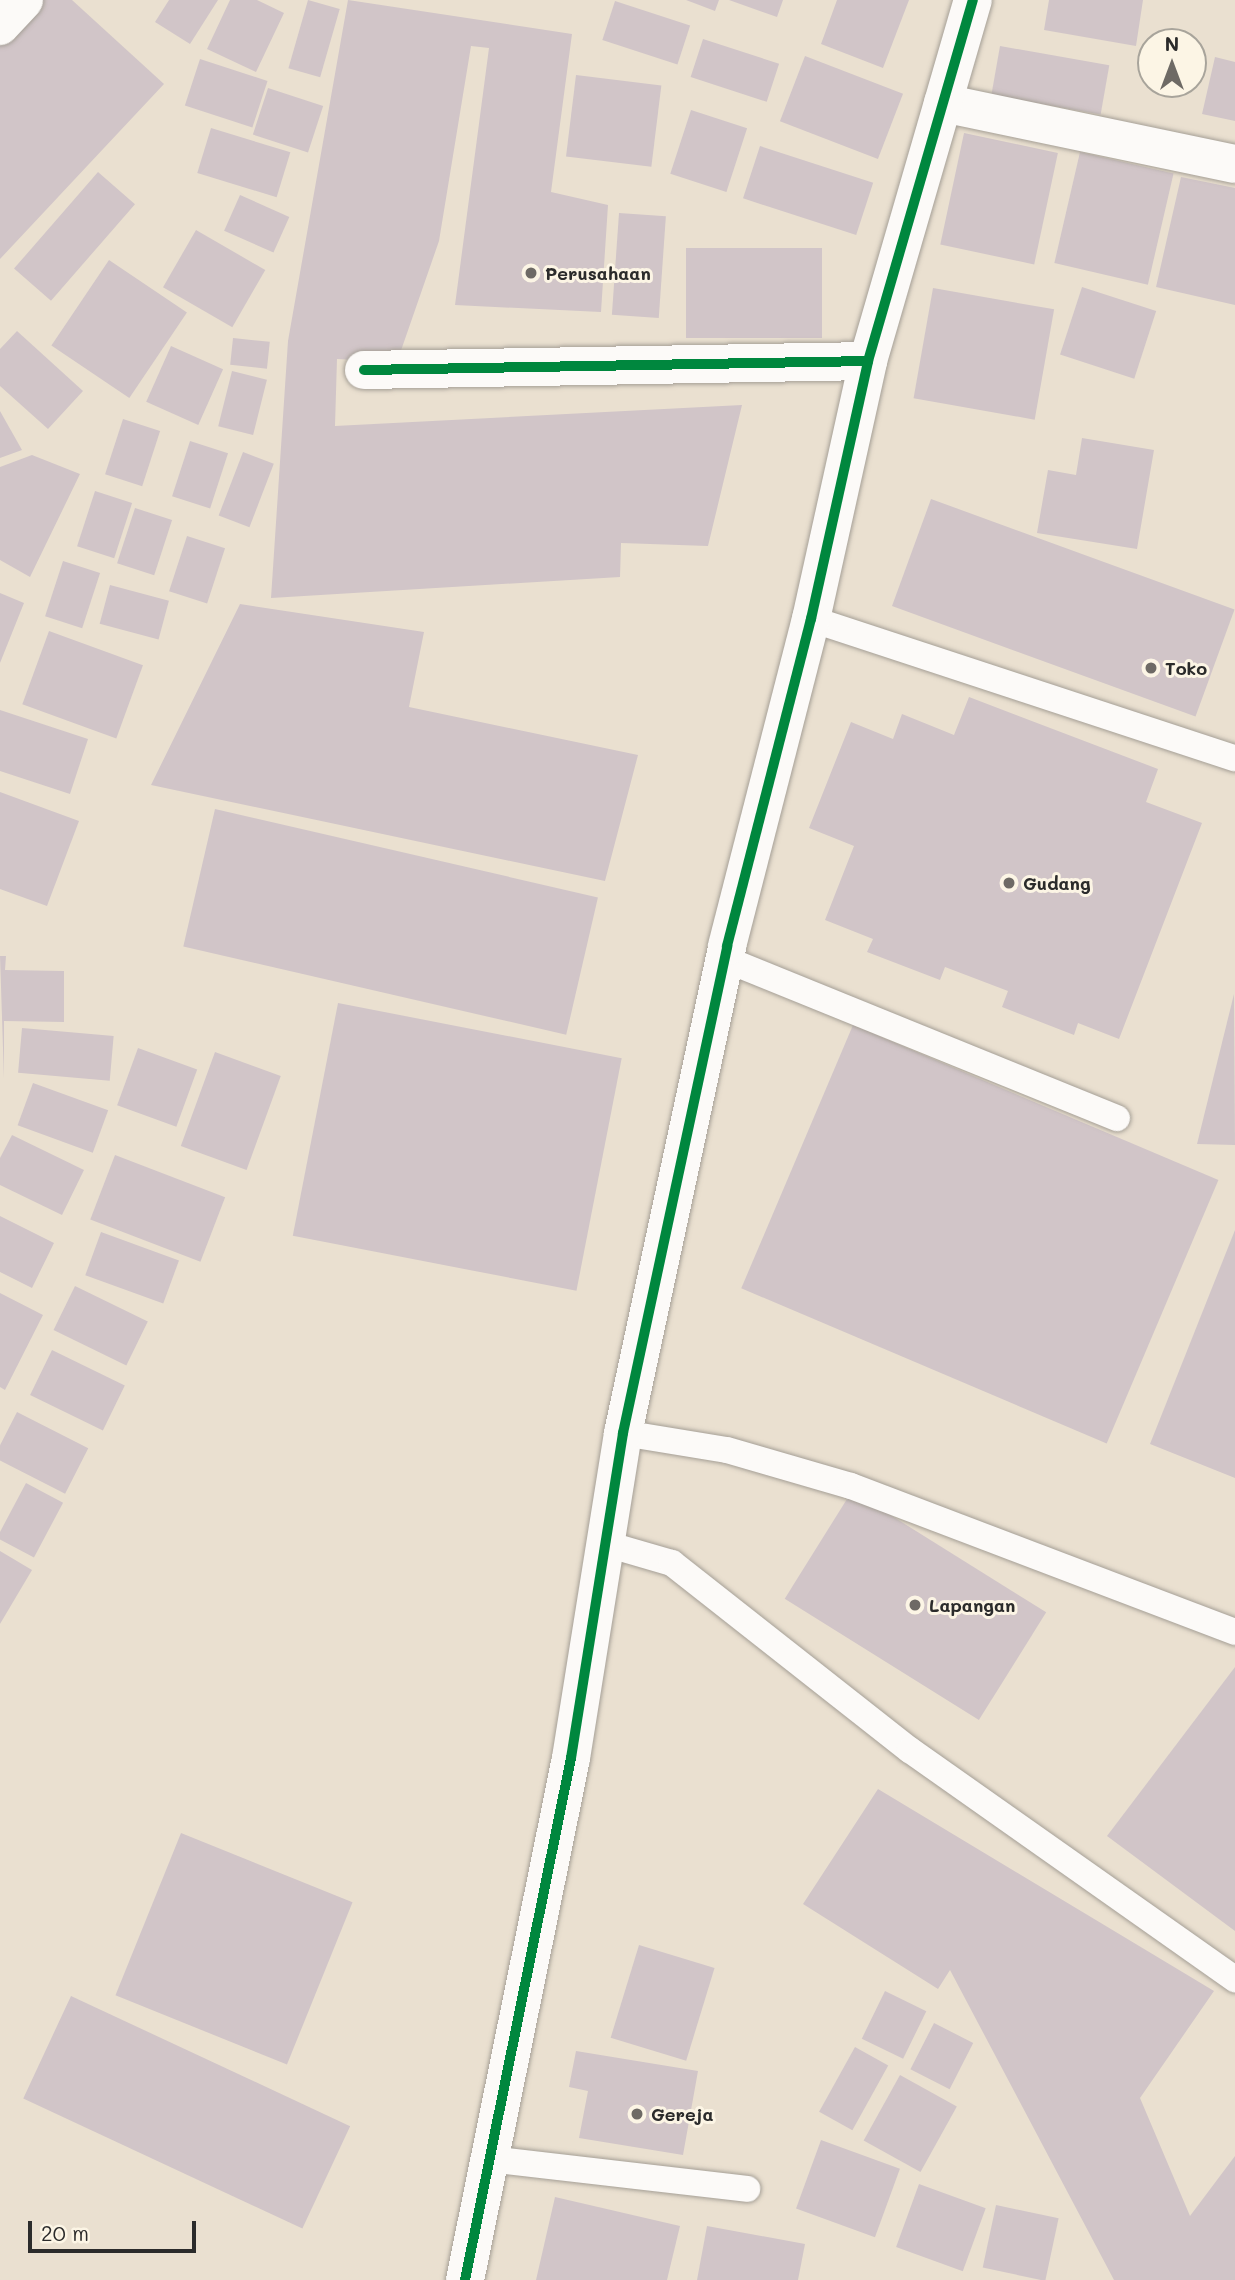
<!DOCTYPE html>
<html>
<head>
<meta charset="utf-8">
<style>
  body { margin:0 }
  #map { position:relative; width:1235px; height:2280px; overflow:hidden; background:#eae0d0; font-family:Mali,sans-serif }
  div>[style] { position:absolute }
  .building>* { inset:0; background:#d1c5c8; transform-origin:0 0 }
  .roads { filter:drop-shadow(0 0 2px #a59f96) drop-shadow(0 0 2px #a59f96) }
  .lane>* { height:26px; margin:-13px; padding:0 13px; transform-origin:13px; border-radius:13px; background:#fcfaf8 }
  .street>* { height:38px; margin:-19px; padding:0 19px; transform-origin:19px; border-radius:19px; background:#fcfaf8 }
  .cycleway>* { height:10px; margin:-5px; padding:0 5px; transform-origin:5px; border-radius:5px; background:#00873e }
  .dots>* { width:19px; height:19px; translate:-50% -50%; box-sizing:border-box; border:4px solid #fcf5e5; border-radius:50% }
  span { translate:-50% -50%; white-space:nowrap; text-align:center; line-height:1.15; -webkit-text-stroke:6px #fcf5e5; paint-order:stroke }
  .poi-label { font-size:18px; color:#2b2b2b; font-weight:700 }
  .left { translate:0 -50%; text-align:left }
  .north { position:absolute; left:1137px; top:28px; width:70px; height:70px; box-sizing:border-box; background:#fcf5e5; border:2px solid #a8a49b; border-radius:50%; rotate:0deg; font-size:19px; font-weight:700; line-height:28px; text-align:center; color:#2b2b2b }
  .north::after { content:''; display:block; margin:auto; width:24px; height:32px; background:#6e6a65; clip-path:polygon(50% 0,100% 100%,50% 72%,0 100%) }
  .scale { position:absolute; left:28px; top:2221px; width:168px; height:32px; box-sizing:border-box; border:4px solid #2b2b2b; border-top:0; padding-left:9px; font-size:21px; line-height:24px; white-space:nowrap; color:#2b2b2b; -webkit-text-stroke:5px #fcf5e5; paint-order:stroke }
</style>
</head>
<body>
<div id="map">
  <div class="building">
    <i style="clip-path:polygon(41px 0,72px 0,164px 84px,0 259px,0 43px)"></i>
    <i style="clip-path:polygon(169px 0,218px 0,190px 44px,155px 22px)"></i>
    <i style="clip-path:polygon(230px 0,257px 0,284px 13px,256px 72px,207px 49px)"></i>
    <i style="left:308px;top:0;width:33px;height:71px;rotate:16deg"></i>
    <i style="clip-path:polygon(348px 0,572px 34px,551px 192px,608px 205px,601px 312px,455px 305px,489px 48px,471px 46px,439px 241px,397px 362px,337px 359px,335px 426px,742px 405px,708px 546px,621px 543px,620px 577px,271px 598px,288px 341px)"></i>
    <i style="clip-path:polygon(686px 0,719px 0,715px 11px)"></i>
    <i style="clip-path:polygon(729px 0,783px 0,777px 17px)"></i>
    <i style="clip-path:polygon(837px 0,909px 0,883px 68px,821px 44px)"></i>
    <i style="clip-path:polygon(1049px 0,1143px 0,1136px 46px,1044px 30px)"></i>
    <i style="left:615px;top:1px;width:79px;height:41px;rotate:18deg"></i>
    <i style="left:703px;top:39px;width:80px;height:40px;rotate:18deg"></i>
    <i style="left:1000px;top:46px;width:111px;height:50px;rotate:10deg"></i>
    <i style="left:805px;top:56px;width:105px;height:70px;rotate:21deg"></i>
    <i style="clip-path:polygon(1215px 57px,1235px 62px,1235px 121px,1202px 114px)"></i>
    <i style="left:200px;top:59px;width:71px;height:49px;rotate:18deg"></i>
    <i style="left:576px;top:75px;width:86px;height:82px;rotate:7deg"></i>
    <i style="left:268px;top:88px;width:58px;height:49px;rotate:18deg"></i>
    <i style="left:691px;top:110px;width:59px;height:67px;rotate:18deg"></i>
    <i style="left:211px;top:128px;width:83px;height:47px;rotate:17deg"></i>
    <i style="left:964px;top:133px;width:96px;height:114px;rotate:12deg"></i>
    <i style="left:760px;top:146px;width:119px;height:55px;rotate:18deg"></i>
    <i style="left:1080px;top:152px;width:96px;height:114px;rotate:13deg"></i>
    <i style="left:98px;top:172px;width:49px;height:128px;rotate:41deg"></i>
    <i style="clip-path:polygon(1181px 177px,1235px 188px,1235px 305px,1156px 287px)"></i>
    <i style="left:240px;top:195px;width:54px;height:39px;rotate:24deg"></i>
    <i style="left:619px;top:213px;width:47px;height:102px;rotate:4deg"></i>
    <i style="left:196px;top:230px;width:80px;height:66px;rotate:30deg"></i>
    <i style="left:686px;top:248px;width:136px;height:90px"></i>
    <i style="left:109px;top:260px;width:94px;height:103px;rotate:34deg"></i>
    <i style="left:1082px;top:287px;width:78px;height:71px;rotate:18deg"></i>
    <i style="left:933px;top:288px;width:123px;height:112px;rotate:10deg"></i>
    <i style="clip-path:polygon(17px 331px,83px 391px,48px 429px,0 386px,0 349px)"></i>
    <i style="left:233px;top:338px;width:37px;height:27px;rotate:6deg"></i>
    <i style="left:171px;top:346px;width:57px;height:61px;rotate:24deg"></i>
    <i style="left:232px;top:371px;width:36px;height:57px;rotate:14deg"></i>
    <i style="clip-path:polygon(0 411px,22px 450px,0 458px)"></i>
    <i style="left:123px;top:419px;width:39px;height:58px;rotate:18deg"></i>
    <i style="clip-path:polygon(1082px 438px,1154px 450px,1137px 549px,1037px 533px,1048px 470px,1076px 475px)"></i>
    <i style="left:190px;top:441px;width:40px;height:58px;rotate:18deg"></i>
    <i style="left:243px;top:452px;width:33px;height:68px;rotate:21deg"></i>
    <i style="clip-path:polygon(32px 455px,80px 474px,30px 577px,0 560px,0 467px)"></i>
    <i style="left:95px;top:491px;width:39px;height:58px;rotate:18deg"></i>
    <i style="left:931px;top:499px;width:323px;height:114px;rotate:20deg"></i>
    <i style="left:135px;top:508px;width:39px;height:58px;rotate:18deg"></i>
    <i style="left:187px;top:536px;width:40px;height:58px;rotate:18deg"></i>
    <i style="left:63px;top:561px;width:39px;height:58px;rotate:18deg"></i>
    <i style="left:110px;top:585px;width:61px;height:40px;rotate:15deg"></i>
    <i style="clip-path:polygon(0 593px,24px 603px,0 663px)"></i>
    <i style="clip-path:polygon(240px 604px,424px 632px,409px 707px,638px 755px,605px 881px,151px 785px)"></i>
    <i style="left:49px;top:631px;width:100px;height:78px;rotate:20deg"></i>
    <i style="clip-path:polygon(969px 697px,1158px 769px,1146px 802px,1202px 823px,1119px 1039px,1078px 1023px,1074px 1035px,1002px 1007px,1008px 991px,945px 967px,940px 980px,867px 952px,873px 939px,825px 920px,854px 846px,809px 828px,851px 722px,893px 739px,902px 714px,954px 735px)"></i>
    <i style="clip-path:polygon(0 710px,88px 739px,70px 794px,0 771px)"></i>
    <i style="clip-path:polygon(0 792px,79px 821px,47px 906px,0 889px)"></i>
    <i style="left:215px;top:809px;width:393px;height:141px;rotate:13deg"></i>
    <i style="clip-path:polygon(0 956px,6px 956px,5px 970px,64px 971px,64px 1022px,4px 1021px,4px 1079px)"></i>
    <i style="clip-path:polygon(1234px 994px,1235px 1145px,1197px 1144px)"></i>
    <i style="left:338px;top:1003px;width:289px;height:237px;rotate:11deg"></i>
    <i style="left:853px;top:1025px;width:397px;height:286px;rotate:23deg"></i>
    <i style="left:22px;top:1028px;width:92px;height:45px;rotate:5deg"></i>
    <i style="left:138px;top:1048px;width:63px;height:61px;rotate:20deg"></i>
    <i style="left:215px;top:1052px;width:70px;height:100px;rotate:20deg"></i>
    <i style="left:33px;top:1083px;width:80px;height:45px;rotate:20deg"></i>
    <i style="clip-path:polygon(12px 1135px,84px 1170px,62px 1215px,0 1185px,0 1158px)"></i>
    <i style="left:115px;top:1155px;width:118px;height:69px;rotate:21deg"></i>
    <i style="clip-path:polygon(0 1216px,54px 1243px,32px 1288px,0 1272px)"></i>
    <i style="clip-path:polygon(1235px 1230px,1235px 1478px,1150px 1444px)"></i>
    <i style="left:101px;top:1232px;width:83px;height:46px;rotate:20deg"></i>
    <i style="left:75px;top:1286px;width:81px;height:49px;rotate:26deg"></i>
    <i style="clip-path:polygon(0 1293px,43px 1315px,5px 1390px,0 1387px)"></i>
    <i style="left:52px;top:1350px;width:81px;height:50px;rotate:26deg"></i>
    <i style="left:17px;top:1412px;width:80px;height:51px;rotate:27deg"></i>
    <i style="left:26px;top:1483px;width:42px;height:62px;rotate:28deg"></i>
    <i style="left:852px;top:1491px;width:229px;height:127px;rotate:32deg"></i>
    <i style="clip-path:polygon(0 1551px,32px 1570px,0 1624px)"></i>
    <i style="clip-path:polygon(1235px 1667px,1235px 1931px,1107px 1836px)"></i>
    <i style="clip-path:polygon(878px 1789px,1214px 1991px,1140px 2098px,1190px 2216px,1235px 2156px,1235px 2280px,1114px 2280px,950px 1970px,938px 1989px,803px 1904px)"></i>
    <i style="left:181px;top:1833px;width:185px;height:175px;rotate:22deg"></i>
    <i style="left:639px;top:1945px;width:79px;height:97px;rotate:17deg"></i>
    <i style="left:885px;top:1991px;width:46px;height:53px;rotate:26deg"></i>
    <i style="left:71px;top:1996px;width:308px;height:113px;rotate:25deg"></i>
    <i style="left:934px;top:2023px;width:44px;height:52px;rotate:27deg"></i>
    <i style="left:855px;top:2047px;width:38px;height:74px;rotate:29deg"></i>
    <i style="clip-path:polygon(576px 2051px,698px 2071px,683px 2155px,579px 2138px,588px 2091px,569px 2087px)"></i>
    <i style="left:900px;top:2075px;width:65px;height:75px;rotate:29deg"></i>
    <i style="left:821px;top:2140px;width:84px;height:73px;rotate:20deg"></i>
    <i style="left:919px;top:2184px;width:71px;height:67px;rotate:20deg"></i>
    <i style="clip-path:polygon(555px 2197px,680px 2226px,667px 2280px,536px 2280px)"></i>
    <i style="left:996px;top:2205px;width:64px;height:64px;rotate:12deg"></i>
    <i style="clip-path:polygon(707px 2226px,805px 2244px,798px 2280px,697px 2280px)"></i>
  </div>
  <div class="roads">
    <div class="lane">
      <i style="left:811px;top:619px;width:446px;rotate:18.2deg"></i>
      <i style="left:725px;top:959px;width:423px;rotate:22.1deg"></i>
      <i style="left:623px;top:1433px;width:105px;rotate:9.3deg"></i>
      <i style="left:727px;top:1450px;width:129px;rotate:16.2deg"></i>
      <i style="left:851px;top:1486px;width:411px;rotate:20.8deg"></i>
      <i style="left:603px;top:1543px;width:72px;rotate:16.2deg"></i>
      <i style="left:672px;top:1563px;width:303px;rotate:38.2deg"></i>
      <i style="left:910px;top:1750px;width:398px;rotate:35.2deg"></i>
      <i style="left:489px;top:2159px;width:260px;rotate:6.6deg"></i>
    </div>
    <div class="street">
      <i style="left:0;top:26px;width:35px;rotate:-47deg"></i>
      <i style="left:943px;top:103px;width:298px;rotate:11.8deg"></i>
      <i style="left:364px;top:370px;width:504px;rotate:-1.02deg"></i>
      <i style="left:465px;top:2280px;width:533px;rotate:-78.52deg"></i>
      <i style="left:571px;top:1758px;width:329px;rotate:-80.9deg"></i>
      <i style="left:623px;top:1433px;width:498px;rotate:-77.9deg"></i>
      <i style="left:727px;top:946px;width:338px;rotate:-75.6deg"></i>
      <i style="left:811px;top:619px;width:264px;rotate:-77.5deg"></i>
      <i style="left:868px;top:361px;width:376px;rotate:-73.8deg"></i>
    </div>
  </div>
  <div class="cycleway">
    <i style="left:364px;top:370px;width:504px;rotate:-1.02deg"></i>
    <i style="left:465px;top:2280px;width:533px;rotate:-78.52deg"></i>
    <i style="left:571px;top:1758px;width:329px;rotate:-80.9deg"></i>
    <i style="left:623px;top:1433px;width:498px;rotate:-77.9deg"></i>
    <i style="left:727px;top:946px;width:338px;rotate:-75.6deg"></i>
    <i style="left:811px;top:619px;width:264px;rotate:-77.5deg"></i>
    <i style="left:868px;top:361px;width:376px;rotate:-73.8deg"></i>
  </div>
  <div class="dots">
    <i style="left:531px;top:273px;background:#6e6a65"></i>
    <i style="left:1151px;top:668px;background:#6e6a65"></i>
    <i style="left:1009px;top:883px;background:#6e6a65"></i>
    <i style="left:915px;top:1605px;background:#6e6a65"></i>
    <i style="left:637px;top:2114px;background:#6e6a65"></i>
  </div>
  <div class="poi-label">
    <span class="left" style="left:545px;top:273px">Perusahaan</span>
    <span class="left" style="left:1165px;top:668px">Toko</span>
    <span class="left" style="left:1023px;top:883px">Gudang</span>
    <span class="left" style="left:929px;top:1605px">Lapangan</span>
    <span class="left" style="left:651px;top:2114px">Gereja</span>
  </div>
  <div class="north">N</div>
  <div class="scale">20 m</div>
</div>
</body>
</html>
